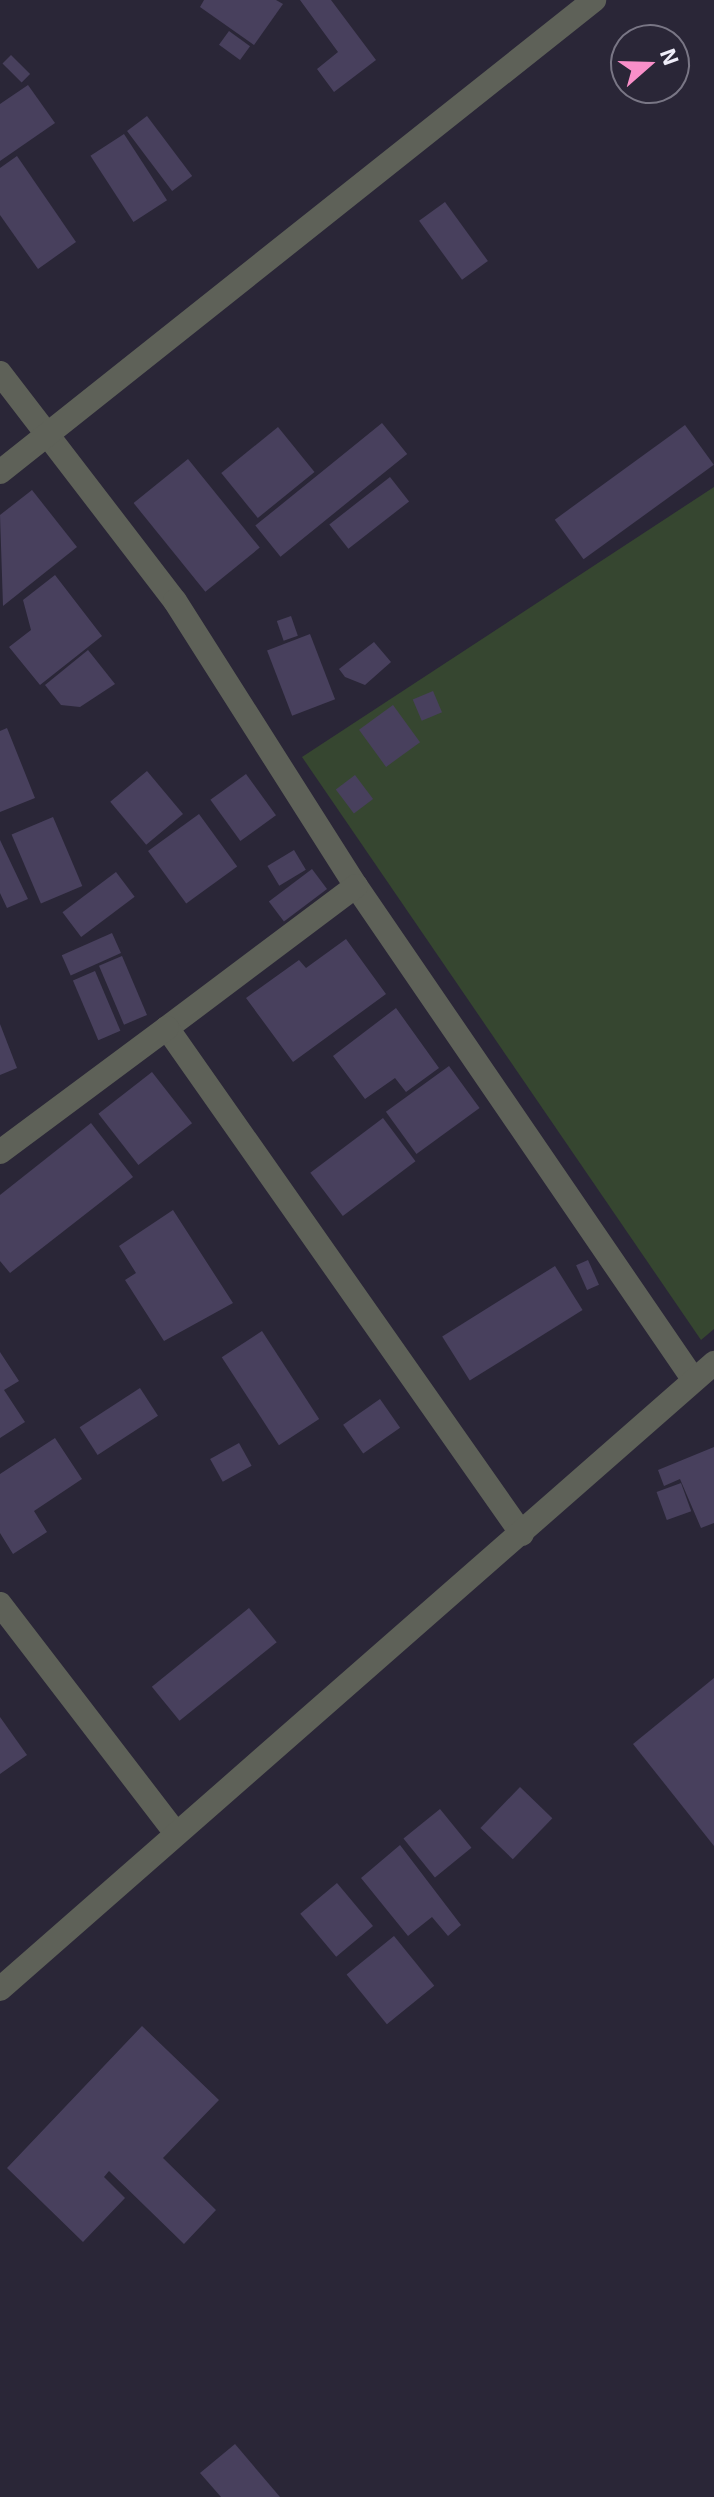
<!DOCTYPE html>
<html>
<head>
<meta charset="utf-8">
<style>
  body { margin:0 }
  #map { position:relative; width:714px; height:2497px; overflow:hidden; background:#2a2637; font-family:"Exo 2",sans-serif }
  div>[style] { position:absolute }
  .green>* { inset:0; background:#364630 }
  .building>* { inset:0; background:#48405d; transform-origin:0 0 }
  .street>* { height:24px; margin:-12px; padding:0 12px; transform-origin:12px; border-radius:12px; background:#5e6158 }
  span { translate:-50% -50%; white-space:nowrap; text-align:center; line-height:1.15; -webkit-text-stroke:7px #2a2637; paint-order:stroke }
  .north { position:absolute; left:610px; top:24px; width:80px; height:80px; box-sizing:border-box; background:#2a2637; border:2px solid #797685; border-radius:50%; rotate:70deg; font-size:22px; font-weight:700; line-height:32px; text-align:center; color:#efedf9 }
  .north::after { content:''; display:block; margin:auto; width:28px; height:36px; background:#f98fc9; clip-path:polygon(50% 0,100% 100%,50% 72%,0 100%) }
</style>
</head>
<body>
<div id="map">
  <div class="green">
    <i style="clip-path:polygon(714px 487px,714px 1329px,701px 1340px,302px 757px)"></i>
  </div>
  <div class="building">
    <i style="clip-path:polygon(204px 0,276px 0,283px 4px,254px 45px,200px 7px)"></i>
    <i style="clip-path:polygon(300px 0,331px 0,376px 60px,334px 92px,317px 69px,338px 52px)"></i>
    <i style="left:229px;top:31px;width:26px;height:17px;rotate:36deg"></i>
    <i style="left:11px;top:55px;width:27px;height:12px;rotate:45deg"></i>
    <i style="clip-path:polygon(28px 85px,55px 123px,0 161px,0 104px)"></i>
    <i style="left:147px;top:116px;width:75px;height:25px;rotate:53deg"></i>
    <i style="left:124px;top:134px;width:79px;height:40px;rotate:57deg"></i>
    <i style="clip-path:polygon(17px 156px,76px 242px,38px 269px,0 215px,0 168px)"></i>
    <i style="left:445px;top:202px;width:73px;height:32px;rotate:54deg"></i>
    <i style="left:382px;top:423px;width:40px;height:163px;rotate:51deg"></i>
    <i style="left:685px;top:425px;width:49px;height:161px;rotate:54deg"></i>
    <i style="left:278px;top:427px;width:58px;height:73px;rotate:51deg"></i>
    <i style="left:188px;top:459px;width:114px;height:70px;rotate:51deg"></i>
    <i style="left:390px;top:477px;width:31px;height:77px;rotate:52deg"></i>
    <i style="clip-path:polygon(32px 490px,77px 547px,3px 606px,0 515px)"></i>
    <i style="clip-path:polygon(55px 575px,102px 636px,40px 685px,9px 647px,31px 630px,23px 600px)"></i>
    <i style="left:291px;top:616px;width:21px;height:15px;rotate:71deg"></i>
    <i style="left:310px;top:634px;width:70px;height:46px;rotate:69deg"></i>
    <i style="clip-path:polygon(374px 642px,391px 662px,365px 685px,345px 677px,339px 669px)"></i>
    <i style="clip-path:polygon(88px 650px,115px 684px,80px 707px,61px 705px,45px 685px)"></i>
    <i style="left:433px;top:691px;width:23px;height:22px;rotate:67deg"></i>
    <i style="left:393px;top:705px;width:46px;height:42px;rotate:54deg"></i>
    <i style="clip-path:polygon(7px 728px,35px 798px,0 812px,0 731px)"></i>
    <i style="left:147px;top:771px;width:56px;height:48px;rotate:50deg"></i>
    <i style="left:246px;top:774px;width:51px;height:44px;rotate:54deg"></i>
    <i style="left:355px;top:775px;width:30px;height:24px;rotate:53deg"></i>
    <i style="left:199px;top:814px;width:65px;height:63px;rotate:54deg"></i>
    <i style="left:53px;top:817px;width:75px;height:45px;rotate:67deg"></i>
    <i style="clip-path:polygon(0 840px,28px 899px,7px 908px,0 893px)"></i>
    <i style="left:294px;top:850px;width:23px;height:31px;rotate:59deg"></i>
    <i style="left:312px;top:869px;width:25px;height:54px;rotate:53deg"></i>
    <i style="left:116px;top:872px;width:31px;height:67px;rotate:53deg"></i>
    <i style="left:112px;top:933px;width:22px;height:55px;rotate:66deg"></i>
    <i style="clip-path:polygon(346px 939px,386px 994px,293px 1062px,246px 998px,299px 960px,306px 968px)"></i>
    <i style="left:122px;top:956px;width:64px;height:25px;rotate:67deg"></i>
    <i style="left:95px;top:971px;width:65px;height:24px;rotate:67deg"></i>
    <i style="clip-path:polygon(396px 1008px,439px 1068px,406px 1092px,395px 1078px,365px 1099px,333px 1056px)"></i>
    <i style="clip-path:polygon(0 1024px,17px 1068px,0 1075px)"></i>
    <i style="left:449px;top:1066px;width:52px;height:78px;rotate:54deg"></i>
    <i style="left:152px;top:1072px;width:65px;height:68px;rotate:52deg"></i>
    <i style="left:383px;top:1118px;width:54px;height:91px;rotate:53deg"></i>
    <i style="clip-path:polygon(91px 1123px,133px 1177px,10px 1273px,0 1261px,0 1195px)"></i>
    <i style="clip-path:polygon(173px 1210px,233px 1303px,164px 1341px,125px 1280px,136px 1273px,119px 1246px)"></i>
    <i style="left:588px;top:1260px;width:27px;height:13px;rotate:66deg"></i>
    <i style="left:555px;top:1266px;width:52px;height:133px;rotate:58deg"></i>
    <i style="left:262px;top:1331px;width:105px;height:48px;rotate:57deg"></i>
    <i style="clip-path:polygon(0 1352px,19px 1381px,4px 1390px,25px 1422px,0 1438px)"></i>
    <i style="left:140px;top:1388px;width:33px;height:72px;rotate:57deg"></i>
    <i style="left:380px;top:1399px;width:35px;height:45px;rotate:55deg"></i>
    <i style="clip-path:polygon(55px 1438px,82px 1479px,34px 1511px,47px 1532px,13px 1554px,0 1533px,0 1474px)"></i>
    <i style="left:239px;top:1443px;width:26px;height:33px;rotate:61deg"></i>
    <i style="clip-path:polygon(714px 1447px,714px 1523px,701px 1528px,680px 1479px,664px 1486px,658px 1470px)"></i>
    <i style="left:681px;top:1483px;width:30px;height:26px;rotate:70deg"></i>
    <i style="left:249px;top:1608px;width:44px;height:125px;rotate:51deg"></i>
    <i style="clip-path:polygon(714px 1678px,714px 1846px,633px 1744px)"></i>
    <i style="clip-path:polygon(0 1717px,27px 1755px,0 1774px)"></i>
    <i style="left:520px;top:1787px;width:45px;height:57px;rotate:44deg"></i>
    <i style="left:440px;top:1809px;width:50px;height:47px;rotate:51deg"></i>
    <i style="clip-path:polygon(400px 1845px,461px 1925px,448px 1936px,432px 1917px,408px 1936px,361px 1878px)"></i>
    <i style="left:337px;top:1883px;width:56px;height:48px;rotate:50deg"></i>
    <i style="left:394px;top:1936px;width:64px;height:61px;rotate:51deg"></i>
    <i style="clip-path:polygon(142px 2026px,219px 2100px,163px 2158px,216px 2210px,184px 2244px,109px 2171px,104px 2177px,125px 2198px,83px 2242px,7px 2168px)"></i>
    <i style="clip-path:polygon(235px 2444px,280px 2497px,221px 2497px,200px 2473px)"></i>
  </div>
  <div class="street">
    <i style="left:0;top:373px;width:287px;rotate:52.5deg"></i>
    <i style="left:175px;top:601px;width:338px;rotate:57.6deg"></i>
    <i style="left:356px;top:886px;width:597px;rotate:55.64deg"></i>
    <i style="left:0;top:472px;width:759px;rotate:-38.47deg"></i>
    <i style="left:356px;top:886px;width:236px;rotate:143.1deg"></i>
    <i style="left:167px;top:1028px;width:618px;rotate:54.95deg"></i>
    <i style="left:0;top:1152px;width:208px;rotate:-36.6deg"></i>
    <i style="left:0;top:1604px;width:287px;rotate:52.5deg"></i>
    <i style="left:0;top:1989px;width:950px;rotate:-41.24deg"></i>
  </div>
  <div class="north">N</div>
</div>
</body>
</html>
